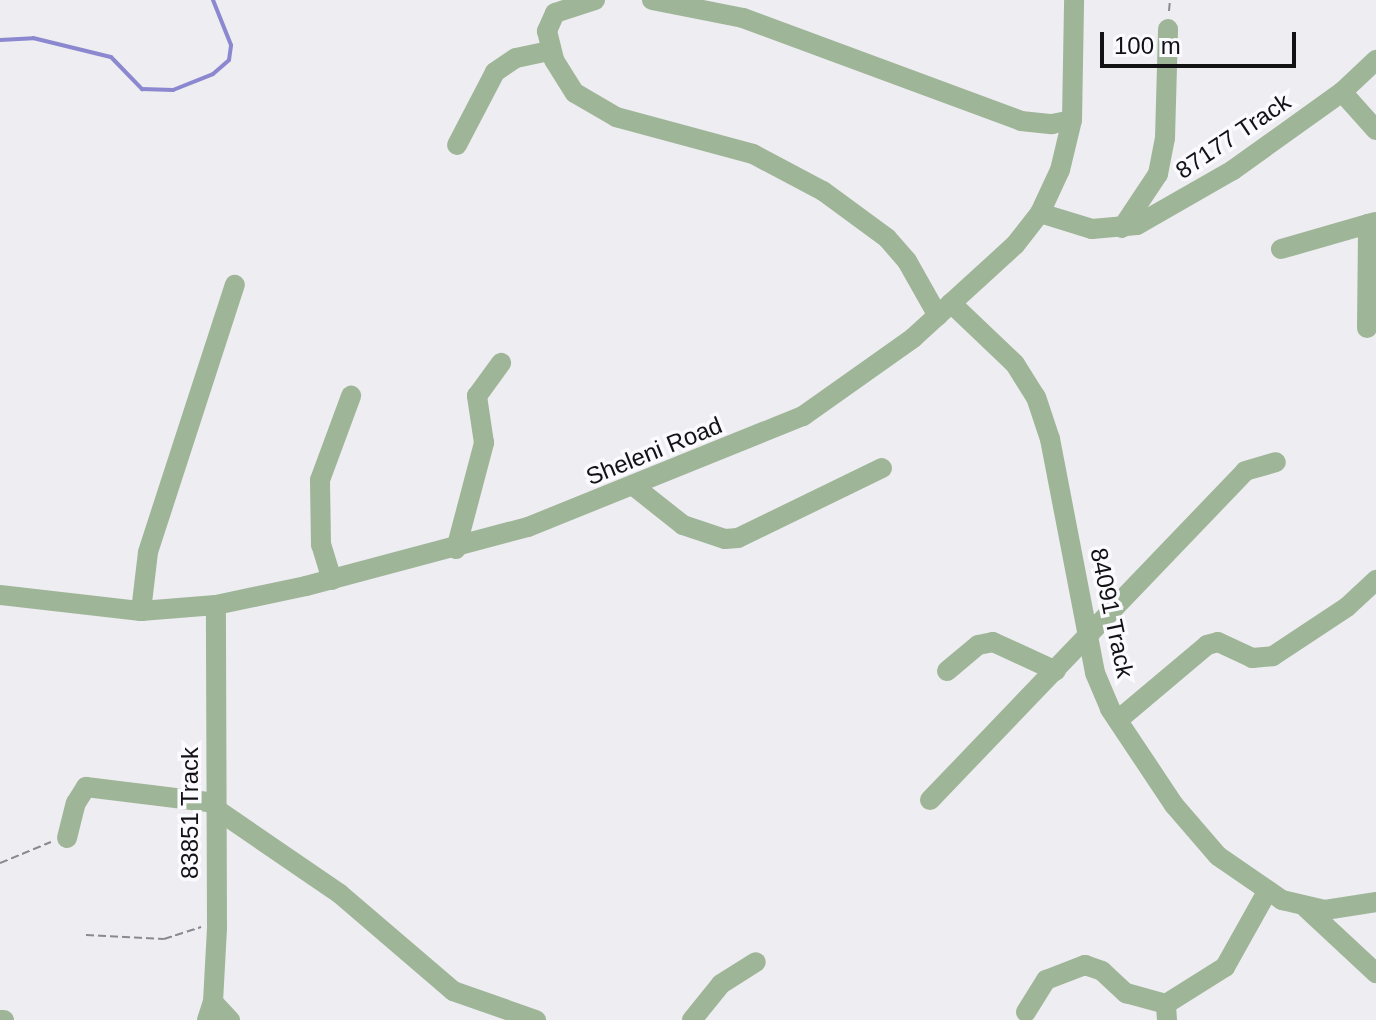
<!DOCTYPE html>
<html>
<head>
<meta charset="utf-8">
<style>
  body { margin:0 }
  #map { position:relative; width:1376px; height:1020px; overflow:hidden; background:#ededf2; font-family:Arial,sans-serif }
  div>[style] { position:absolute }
  .stream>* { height:4px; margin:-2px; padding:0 2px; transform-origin:2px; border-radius:2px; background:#8c88d0 }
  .path>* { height:2px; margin-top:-1px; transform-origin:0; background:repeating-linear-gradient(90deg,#8a8a8e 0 8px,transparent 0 12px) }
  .minor>* { height:20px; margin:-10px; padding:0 10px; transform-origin:10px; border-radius:10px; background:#9fb598 }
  span { translate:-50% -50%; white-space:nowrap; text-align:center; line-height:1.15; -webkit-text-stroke:7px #fafaff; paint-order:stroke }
  .street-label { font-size:24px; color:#121214 }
  .scale { position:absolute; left:1100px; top:32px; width:196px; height:36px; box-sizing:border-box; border:4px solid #121214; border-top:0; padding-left:10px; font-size:24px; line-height:28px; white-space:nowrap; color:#121214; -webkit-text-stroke:6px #fafaff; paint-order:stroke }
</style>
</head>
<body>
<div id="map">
  <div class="stream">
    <i style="left:0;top:40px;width:33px;rotate:-3deg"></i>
    <i style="left:33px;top:38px;width:80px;rotate:13.7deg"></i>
    <i style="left:111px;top:57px;width:45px;rotate:45.9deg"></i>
    <i style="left:142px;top:89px;width:31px;rotate:2deg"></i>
    <i style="left:173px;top:90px;width:43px;rotate:-21.8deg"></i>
    <i style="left:213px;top:74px;width:21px;rotate:-41deg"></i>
    <i style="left:229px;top:60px;width:15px;rotate:-82deg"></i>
    <i style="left:231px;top:45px;width:48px;rotate:-111.8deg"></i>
  </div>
  <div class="path">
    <i style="left:1169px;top:11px;width:11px;rotate:-85deg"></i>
    <i style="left:0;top:863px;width:55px;rotate:-22.4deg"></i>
    <i style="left:86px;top:935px;width:78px;rotate:2.9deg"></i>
    <i style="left:164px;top:939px;width:39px;rotate:-18deg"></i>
  </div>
  <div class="minor">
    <i style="left:595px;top:0;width:42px;rotate:162deg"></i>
    <i style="left:555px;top:13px;width:20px;rotate:114deg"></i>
    <i style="left:547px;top:31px;width:30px;rotate:76deg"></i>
    <i style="left:554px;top:60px;width:39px;rotate:58deg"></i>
    <i style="left:575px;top:93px;width:48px;rotate:30.3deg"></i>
    <i style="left:616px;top:117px;width:142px;rotate:15.1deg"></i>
    <i style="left:753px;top:154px;width:79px;rotate:27.9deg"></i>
    <i style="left:823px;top:191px;width:79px;rotate:36.3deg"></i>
    <i style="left:887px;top:238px;width:30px;rotate:49deg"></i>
    <i style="left:907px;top:261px;width:63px;rotate:60.6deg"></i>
    <i style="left:652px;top:0;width:93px;rotate:11.2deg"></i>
    <i style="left:743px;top:18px;width:296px;rotate:20.3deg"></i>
    <i style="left:1021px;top:121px;width:31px;rotate:6deg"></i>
    <i style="left:1052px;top:124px;width:20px;rotate:-11deg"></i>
    <i style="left:1342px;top:92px;width:51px;rotate:48.2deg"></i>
    <i style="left:457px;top:145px;width:82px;rotate:-62.5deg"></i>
    <i style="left:495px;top:72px;width:25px;rotate:-34deg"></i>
    <i style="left:516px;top:58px;width:35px;rotate:-12deg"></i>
    <i style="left:1040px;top:213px;width:54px;rotate:17.1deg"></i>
    <i style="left:1092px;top:229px;width:45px;rotate:-5.1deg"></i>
    <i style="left:1137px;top:225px;width:111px;rotate:-29.8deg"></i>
    <i style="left:1233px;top:170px;width:134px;rotate:-35.6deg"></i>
    <i style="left:1342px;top:92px;width:47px;rotate:-43.3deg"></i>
    <i style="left:1122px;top:228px;width:65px;rotate:-56.3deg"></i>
    <i style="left:1158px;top:174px;width:37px;rotate:-79deg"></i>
    <i style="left:1165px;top:138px;width:109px;rotate:-88.4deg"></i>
    <i style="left:1281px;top:249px;width:91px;rotate:-16deg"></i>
    <i style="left:951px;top:303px;width:88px;rotate:43.6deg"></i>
    <i style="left:1015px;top:364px;width:39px;rotate:58deg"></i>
    <i style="left:1036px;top:397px;width:44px;rotate:71.6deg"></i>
    <i style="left:1050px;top:439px;width:238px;rotate:79.1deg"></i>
    <i style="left:1095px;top:673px;width:39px;rotate:67deg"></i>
    <i style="left:1110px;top:709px;width:115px;rotate:56.3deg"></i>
    <i style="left:1174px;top:805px;width:67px;rotate:49.2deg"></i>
    <i style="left:1218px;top:856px;width:78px;rotate:34.5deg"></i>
    <i style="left:1282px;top:900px;width:44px;rotate:13.1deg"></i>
    <i style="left:1325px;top:910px;width:52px;rotate:-8.9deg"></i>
    <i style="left:1367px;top:328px;width:104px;rotate:-89.4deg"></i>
    <i style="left:1368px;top:224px;width:8px;rotate:-14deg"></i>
    <i style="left:635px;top:487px;width:61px;rotate:38.4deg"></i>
    <i style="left:683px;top:525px;width:44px;rotate:18.4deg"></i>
    <i style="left:725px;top:539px;width:13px;rotate:-4deg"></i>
    <i style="left:738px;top:538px;width:160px;rotate:-25.9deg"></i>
    <i style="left:456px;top:549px;width:110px;rotate:-75.2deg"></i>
    <i style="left:484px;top:443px;width:48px;rotate:-98.5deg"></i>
    <i style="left:477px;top:396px;width:41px;rotate:-54deg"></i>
    <i style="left:332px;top:580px;width:37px;rotate:-107deg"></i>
    <i style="left:321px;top:545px;width:65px;rotate:-90.9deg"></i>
    <i style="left:320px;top:480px;width:90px;rotate:-69.7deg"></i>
    <i style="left:0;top:595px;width:142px;rotate:6.5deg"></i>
    <i style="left:141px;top:611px;width:75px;rotate:-4.6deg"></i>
    <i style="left:216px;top:605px;width:92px;rotate:-11.9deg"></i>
    <i style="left:306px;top:586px;width:230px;rotate:-14.9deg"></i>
    <i style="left:528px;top:527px;width:297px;rotate:-22deg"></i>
    <i style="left:803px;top:416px;width:135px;rotate:-35.3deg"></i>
    <i style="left:913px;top:338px;width:138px;rotate:-42.4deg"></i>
    <i style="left:1015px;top:245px;width:41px;rotate:-52deg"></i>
    <i style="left:1040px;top:213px;width:47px;rotate:-65.1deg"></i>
    <i style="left:1060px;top:170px;width:51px;rotate:-76.5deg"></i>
    <i style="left:1072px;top:120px;width:120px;rotate:-89deg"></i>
    <i style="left:141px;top:611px;width:59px;rotate:-83.2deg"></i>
    <i style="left:148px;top:552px;width:281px;rotate:-72deg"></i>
    <i style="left:947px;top:671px;width:40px;rotate:-40deg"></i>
    <i style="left:978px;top:645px;width:15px;rotate:-11deg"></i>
    <i style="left:993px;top:642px;width:69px;rotate:24.7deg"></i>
    <i style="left:1118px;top:720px;width:116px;rotate:-40.1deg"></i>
    <i style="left:1207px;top:645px;width:11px;rotate:-15deg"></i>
    <i style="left:1218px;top:642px;width:38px;rotate:25deg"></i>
    <i style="left:1252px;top:658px;width:21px;rotate:-5deg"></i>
    <i style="left:1273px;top:656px;width:89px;rotate:-33.5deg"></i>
    <i style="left:1347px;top:607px;width:40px;rotate:-43deg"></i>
    <i style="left:930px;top:800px;width:455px;rotate:-46.2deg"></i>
    <i style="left:1245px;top:471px;width:32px;rotate:-16deg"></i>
    <i style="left:216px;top:809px;width:150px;rotate:34.4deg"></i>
    <i style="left:340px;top:894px;width:149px;rotate:40.6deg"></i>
    <i style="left:453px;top:991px;width:88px;rotate:19.3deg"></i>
    <i style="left:67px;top:838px;width:36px;rotate:-76deg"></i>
    <i style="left:76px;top:803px;width:19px;rotate:-58deg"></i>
    <i style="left:86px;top:787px;width:131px;rotate:7deg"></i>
    <i style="left:1306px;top:908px;width:96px;rotate:42.9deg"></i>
    <i style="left:213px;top:1002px;width:25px;rotate:47deg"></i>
    <i style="left:1026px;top:1012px;width:38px;rotate:-58deg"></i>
    <i style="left:1046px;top:980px;width:42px;rotate:-21deg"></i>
    <i style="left:1085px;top:965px;width:18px;rotate:19deg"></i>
    <i style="left:1102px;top:971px;width:33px;rotate:43deg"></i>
    <i style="left:1126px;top:993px;width:41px;rotate:15.4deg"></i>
    <i style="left:0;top:1020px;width:4px"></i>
    <i style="left:207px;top:1020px;width:19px;rotate:-72deg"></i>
    <i style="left:213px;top:1002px;width:75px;rotate:-86.9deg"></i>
    <i style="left:217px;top:927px;width:322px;rotate:-90.2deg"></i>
    <i style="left:692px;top:1020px;width:46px;rotate:-51.1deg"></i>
    <i style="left:721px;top:984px;width:41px;rotate:-32.2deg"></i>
    <i style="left:1167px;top:1020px;width:16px;rotate:-94deg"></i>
    <i style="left:1166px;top:1004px;width:70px;rotate:-32.1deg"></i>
    <i style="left:1225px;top:967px;width:86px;rotate:-60.8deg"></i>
  </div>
  <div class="street-label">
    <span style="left:1233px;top:136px;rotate:-34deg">87177 Track</span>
    <span style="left:654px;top:451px;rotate:-22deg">Sheleni Road</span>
    <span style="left:1112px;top:613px;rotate:78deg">84091 Track</span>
    <span style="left:190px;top:813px;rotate:-90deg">83851 Track</span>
  </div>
  <div class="scale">100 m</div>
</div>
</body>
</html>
